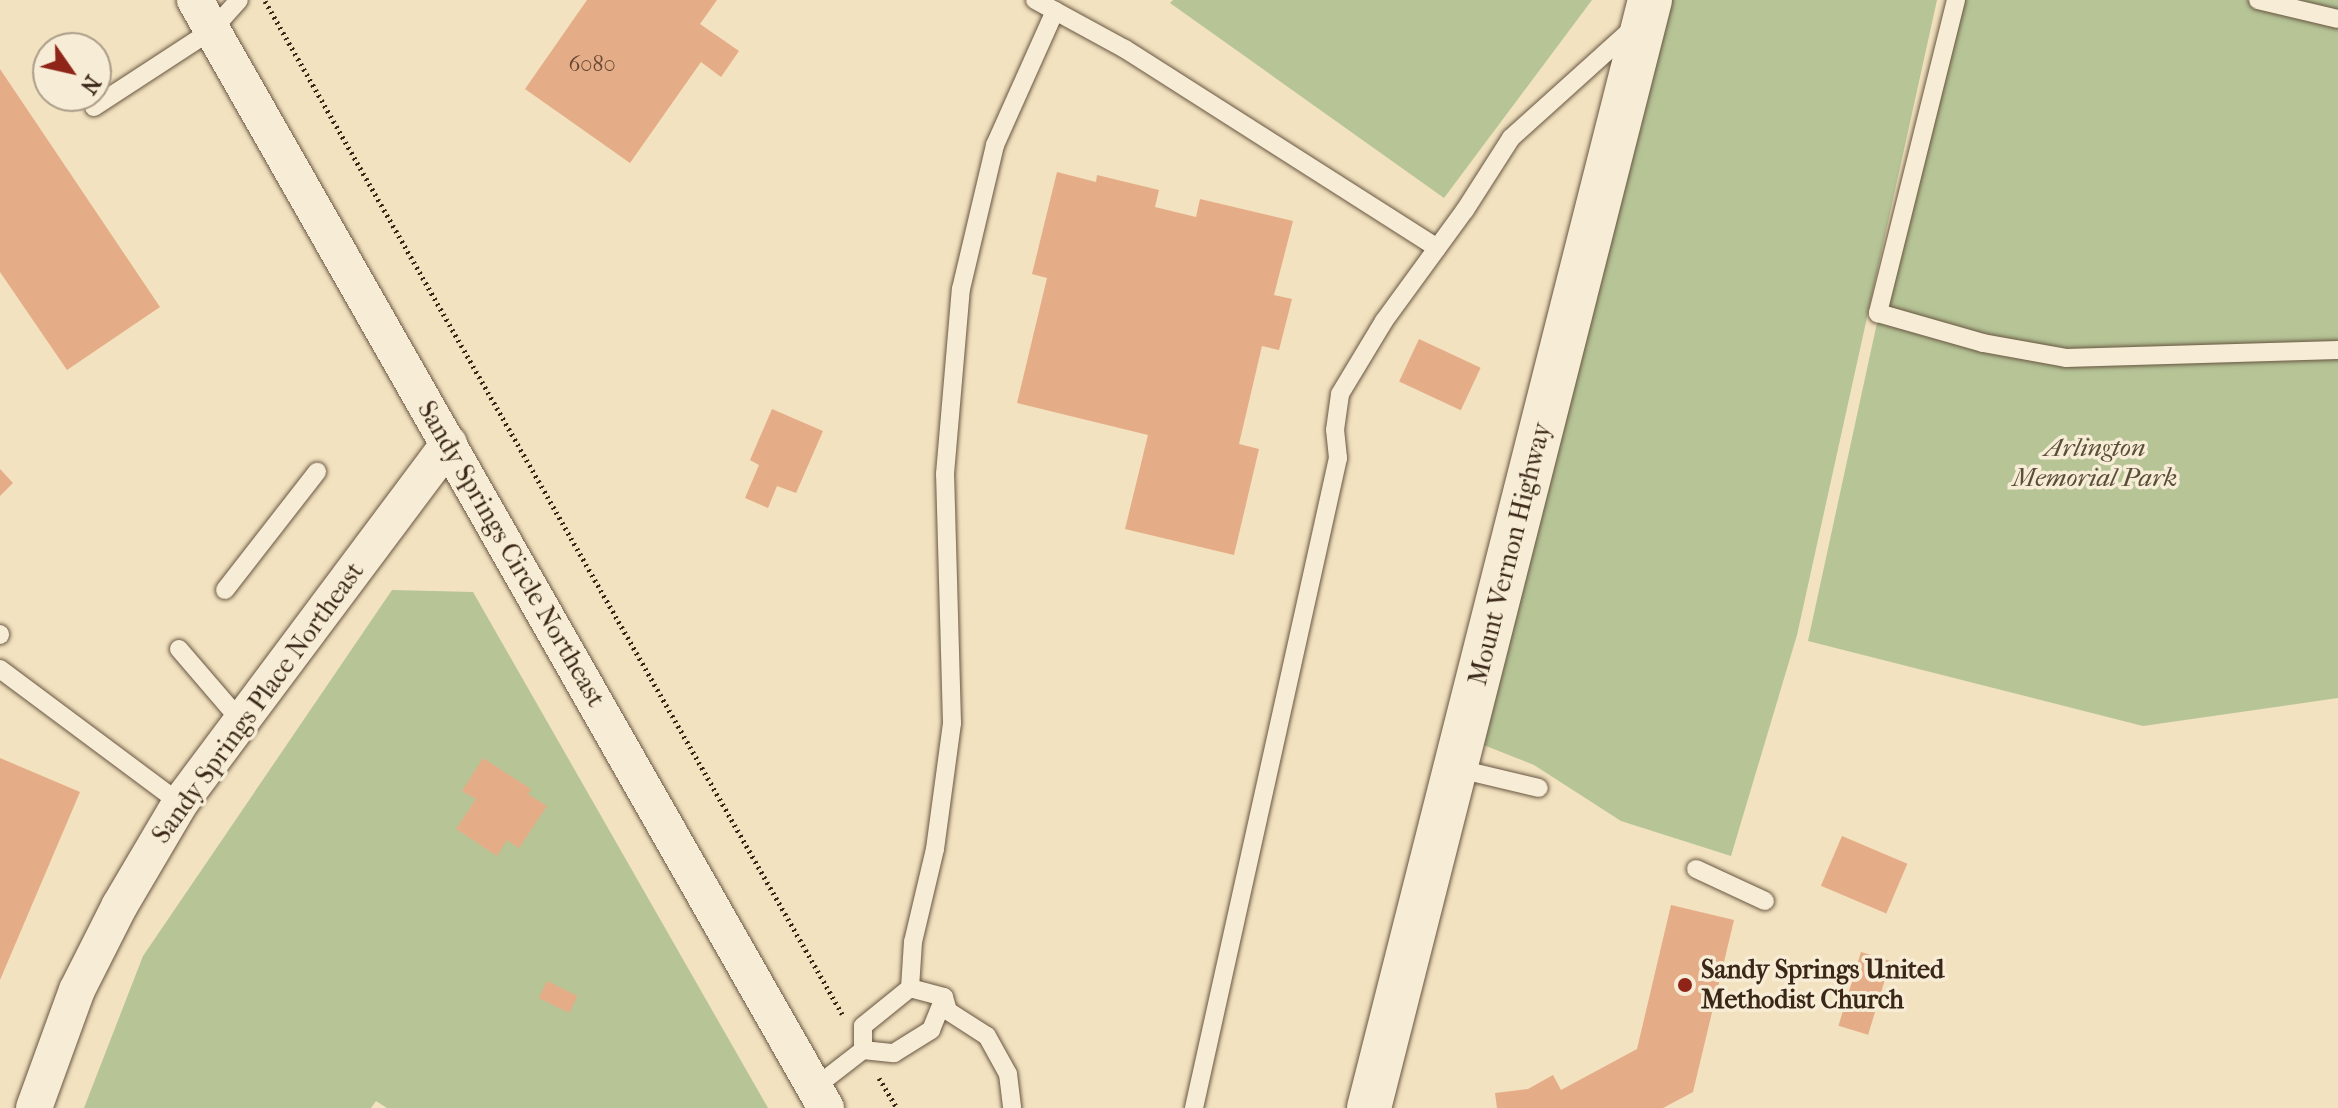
<!DOCTYPE html>
<html>
<head>
<meta charset="utf-8">
<style>
  body { margin:0 }
  #map { position:relative; width:2338px; height:1108px; overflow:hidden; background:#f2e2bf; font-family:"IM FELL French Canon",serif }
  div>[style] { position:absolute }
  .green>* { inset:0; background:#b6c496 }
  .building>* { inset:0; background:#e5ad87; transform-origin:0 0 }
  .path>* { height:5px; margin-top:-2.5px; transform-origin:0; background:repeating-linear-gradient(90deg,#3a2718 0 2px,transparent 0 6px) }
  .roads { filter:drop-shadow(0 0 2px #685642) drop-shadow(0 0 2px #685642) }
  .service>* { height:18px; margin:-9px; padding:0 9px; transform-origin:9px; border-radius:9px; background:#f7ecd5 }
  .minor>* { height:36px; margin:-18px; padding:0 18px; transform-origin:18px; border-radius:18px; background:#f7ecd5 }
  .tertiary>* { height:44px; margin:-22px; padding:0 22px; transform-origin:22px; border-radius:22px; background:#f7ecd5 }
  .dots>* { width:22px; height:22px; translate:-50% -50%; box-sizing:border-box; border:4px solid #f7ecd5; border-radius:50% }
  span { translate:-50% -50%; white-space:nowrap; text-align:center; line-height:1.15; -webkit-text-stroke:7px #f7ecd5; paint-order:stroke }
  .number-label { font-size:22px; color:#654834 }
  .number-label span { -webkit-text-stroke-width:0 }
  .park-label { font-size:26px; color:#594e38; font-style:italic }
  .street-label { font-size:26px; color:#3a2718 }
  .poi-label { font-size:26px; color:#3a2718; font-weight:700 }
  .left { translate:0 -50%; text-align:left }
  .north { position:absolute; left:32px; top:32px; width:80px; height:80px; box-sizing:border-box; background:#f7ecd5; border:2px solid #ab9d89; border-radius:50%; rotate:124deg; font-size:22px; font-weight:700; line-height:32px; text-align:center; color:#3a2718 }
  .north::after { content:''; display:block; margin:auto; width:28px; height:36px; background:#8f2418; clip-path:polygon(50% 0,100% 100%,50% 72%,0 100%) }
</style>
</head>
<body>
<div id="map">
  <div class="green">
    <i style="clip-path:polygon(1173px 0,1592px 0,1444px 198px,1170px 3px)"></i>
    <i style="clip-path:polygon(1669px 0,1937px 0,1797px 635px,1731px 856px,1621px 821px,1534px 765px,1476px 742px)"></i>
    <i style="clip-path:polygon(1947px 0,2338px 0,2338px 698px,2143px 726px,1808px 641px)"></i>
    <i style="clip-path:polygon(392px 590px,473px 592px,768px 1108px,387px 1108px,376px 1101px,371px 1108px,84px 1108px,143px 956px)"></i>
  </div>
  <div class="building">
    <i style="clip-path:polygon(587px 0,717px 0,700px 24px,739px 51px,721px 77px,701px 62px,630px 163px,525px 89px)"></i>
    <i style="clip-path:polygon(0 69px,160px 307px,67px 370px,0 272px)"></i>
    <i style="clip-path:polygon(1057px 172px,1096px 182px,1097px 175px,1159px 190px,1155px 207px,1196px 217px,1200px 199px,1293px 221px,1274px 295px,1292px 299px,1279px 350px,1262px 346px,1239px 444px,1259px 449px,1234px 555px,1125px 529px,1148px 435px,1017px 403px,1047px 278px,1032px 274px)"></i>
    <i style="left:1419px;top:339px;width:68px;height:47px;rotate:25deg"></i>
    <i style="clip-path:polygon(772px 409px,823px 431px,796px 493px,777px 486px,768px 508px,745px 498px,759px 465px,750px 460px)"></i>
    <i style="clip-path:polygon(0 469px,13px 483px,0 496px)"></i>
    <i style="clip-path:polygon(0 758px,80px 792px,0 980px)"></i>
    <i style="clip-path:polygon(483px 758px,531px 789px,528px 794px,547px 806px,519px 848px,507px 840px,497px 856px,456px 829px,476px 799px,462px 791px)"></i>
    <i style="left:1842px;top:836px;width:71px;height:54px;rotate:23deg"></i>
    <i style="clip-path:polygon(1671px 905px,1734px 920px,1693px 1092px,1663px 1108px,1497px 1108px,1495px 1093px,1528px 1089px,1553px 1075px,1561px 1090px,1637px 1049px)"></i>
    <i style="left:1861px;top:952px;width:31px;height:77px;rotate:17deg"></i>
    <i style="left:547px;top:981px;width:34px;height:19px;rotate:26deg"></i>
  </div>
  <div class="path">
    <i style="left:265px;top:1px;width:1166px;rotate:60.33deg"></i>
    <i style="left:879px;top:1078px;width:35px;rotate:59deg"></i>
  </div>
  <div class="roads">
    <div class="service">
      <i style="left:1035px;top:0;width:102px;rotate:28.6deg"></i>
      <i style="left:1125px;top:49px;width:370px;rotate:32.5deg"></i>
      <i style="left:1956px;top:0;width:323px;rotate:104deg"></i>
      <i style="left:1878px;top:313px;width:109px;rotate:15.9deg"></i>
      <i style="left:1983px;top:343px;width:84px;rotate:10.2deg"></i>
      <i style="left:2066px;top:358px;width:272px;rotate:-1.7deg"></i>
      <i style="left:2258px;top:0;width:82px;rotate:13.4deg"></i>
      <i style="left:94px;top:107px;width:141px;rotate:-33.1deg"></i>
      <i style="left:212px;top:30px;width:40px;rotate:-48deg"></i>
      <i style="left:225px;top:590px;width:150px;rotate:-52.1deg"></i>
      <i style="left:0;top:635px;width:1px;rotate:-90deg"></i>
      <i style="left:179px;top:649px;width:94px;rotate:49.3deg"></i>
      <i style="left:0;top:669px;width:224px;rotate:36.7deg"></i>
      <i style="left:1455px;top:768px;width:86px;rotate:13.4deg"></i>
      <i style="left:1696px;top:869px;width:76px;rotate:24.9deg"></i>
      <i style="left:910px;top:988px;width:46px;rotate:-86.3deg"></i>
      <i style="left:913px;top:942px;width:96px;rotate:-76.7deg"></i>
      <i style="left:935px;top:849px;width:127px;rotate:-82.3deg"></i>
      <i style="left:952px;top:723px;width:249px;rotate:-91.6deg"></i>
      <i style="left:945px;top:474px;width:186px;rotate:-85.1deg"></i>
      <i style="left:961px;top:289px;width:148px;rotate:-76.7deg"></i>
      <i style="left:995px;top:145px;width:147px;rotate:-65.9deg"></i>
      <i style="left:944px;top:997px;width:15px;rotate:74deg"></i>
      <i style="left:948px;top:1011px;width:46px;rotate:32.7deg"></i>
      <i style="left:987px;top:1036px;width:43px;rotate:61.1deg"></i>
      <i style="left:1008px;top:1074px;width:34px;rotate:83deg"></i>
      <i style="left:863px;top:1050px;width:24px;rotate:-90deg"></i>
      <i style="left:863px;top:1026px;width:60px;rotate:-39deg"></i>
      <i style="left:910px;top:988px;width:35px;rotate:15deg"></i>
      <i style="left:814px;top:1088px;width:62px;rotate:-37.8deg"></i>
      <i style="left:863px;top:1050px;width:31px;rotate:6deg"></i>
      <i style="left:894px;top:1053px;width:44px;rotate:-31.9deg"></i>
      <i style="left:931px;top:1030px;width:35px;rotate:-68deg"></i>
      <i style="left:1194px;top:1108px;width:666px;rotate:-77.51deg"></i>
      <i style="left:1338px;top:458px;width:28px;rotate:-96deg"></i>
      <i style="left:1335px;top:430px;width:36px;rotate:-82deg"></i>
      <i style="left:1340px;top:394px;width:85px;rotate:-58.9deg"></i>
      <i style="left:1384px;top:321px;width:137px;rotate:-53.9deg"></i>
      <i style="left:1465px;top:210px;width:85px;rotate:-57.4deg"></i>
      <i style="left:1511px;top:138px;width:164px;rotate:-42deg"></i>
    </div>
    <div class="minor">
      <i style="left:195px;top:0;width:1275px;rotate:60.34deg"></i>
      <i style="left:34px;top:1108px;width:126px;rotate:-70deg"></i>
      <i style="left:77px;top:990px;width:95px;rotate:-63.2deg"></i>
      <i style="left:120px;top:905px;width:118px;rotate:-59.5deg"></i>
      <i style="left:180px;top:803px;width:449px;rotate:-53.2deg"></i>
    </div>
    <div class="tertiary">
      <i style="left:1369px;top:1108px;width:1143px;rotate:-75.77deg"></i>
    </div>
  </div>
  <div class="dots">
    <i style="left:1685px;top:985px;background:#8f2418"></i>
  </div>
  <div class="number-label">
    <span style="left:592px;top:65px">6080</span>
  </div>
  <div class="park-label">
    <span style="left:2095px;top:463px">Arlington<br>Memorial Park</span>
  </div>
  <div class="street-label">
    <span style="left:511px;top:554px;rotate:60deg">Sandy Springs Circle Northeast</span>
    <span style="left:1510px;top:554px;rotate:-76deg">Mount Vernon Highway</span>
    <span style="left:258px;top:703px;rotate:-54deg">Sandy Springs Place Northeast</span>
  </div>
  <div class="poi-label">
    <span class="left" style="left:1701px;top:985px">Sandy Springs United<br>Methodist Church</span>
  </div>
  <div class="north">N</div>
</div>
</body>
</html>
